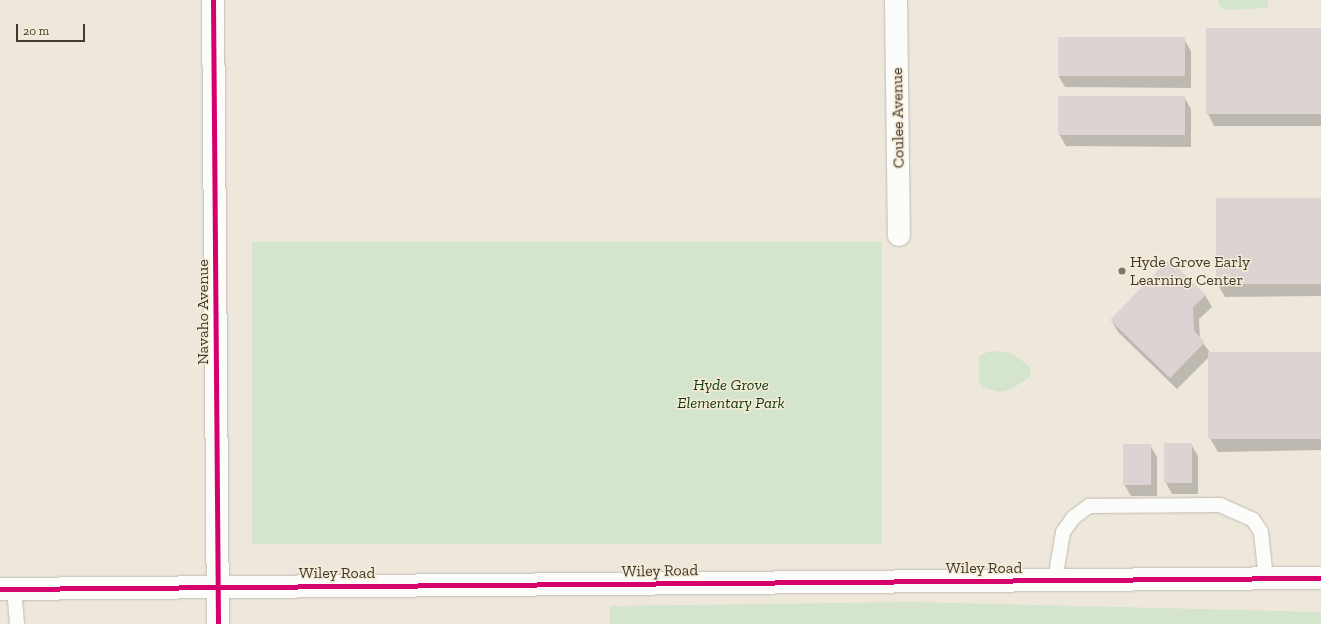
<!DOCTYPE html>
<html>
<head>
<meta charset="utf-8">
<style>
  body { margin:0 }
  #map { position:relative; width:1321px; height:624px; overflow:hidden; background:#eee8dc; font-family:"Zilla Slab",serif }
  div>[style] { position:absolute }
  .green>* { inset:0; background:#d5e4cd; transform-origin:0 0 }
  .shadow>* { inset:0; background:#0003 }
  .building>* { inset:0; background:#dbd4d2; transform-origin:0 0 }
  .roads { filter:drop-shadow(0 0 1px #c0bbb1) drop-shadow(0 0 1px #c0bbb1) }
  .lane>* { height:14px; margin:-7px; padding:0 7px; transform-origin:7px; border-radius:7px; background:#fcfcfa }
  .street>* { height:22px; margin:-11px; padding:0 11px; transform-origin:11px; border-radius:11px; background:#fcfcfa }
  .secondary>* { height:22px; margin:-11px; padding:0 11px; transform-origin:11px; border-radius:11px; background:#fcfcfa }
  .cycleway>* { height:5px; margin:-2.5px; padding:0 2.5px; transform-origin:2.5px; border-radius:2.5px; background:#d6006c }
  .dots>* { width:11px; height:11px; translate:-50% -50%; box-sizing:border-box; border:2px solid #f6ebd4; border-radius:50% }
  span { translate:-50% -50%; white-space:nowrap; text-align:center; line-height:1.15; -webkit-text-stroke:3px #f6ebd4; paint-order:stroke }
  .street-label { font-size:16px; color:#3f3a32 }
  .poi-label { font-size:16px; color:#3f3a32 }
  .left { translate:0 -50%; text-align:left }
  .park-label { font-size:16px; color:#0b3a12; font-style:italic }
  .scale { position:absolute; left:16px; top:24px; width:69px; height:18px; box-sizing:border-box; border:2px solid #3f3a32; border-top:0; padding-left:5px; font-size:12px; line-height:14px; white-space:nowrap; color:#3f3a32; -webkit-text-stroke:3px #f6ebd4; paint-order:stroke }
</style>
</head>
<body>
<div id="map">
  <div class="green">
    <i style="clip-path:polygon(1218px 0,1268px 0,1268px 8px,1227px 10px,1220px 7px)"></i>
    <i style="left:882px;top:242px;width:302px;height:630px;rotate:90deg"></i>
    <i style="clip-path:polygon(990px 351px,1009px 352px,1027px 364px,1031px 370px,1030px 377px,1010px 390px,1000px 392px,982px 387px,979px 380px,979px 356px)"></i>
    <i style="clip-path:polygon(912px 602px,1321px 612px,1321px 624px,610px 624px,610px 606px)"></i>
  </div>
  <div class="shadow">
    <i style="clip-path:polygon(1207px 29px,1321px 29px,1321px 126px,1214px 126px,1208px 114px)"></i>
    <i style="clip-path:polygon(1184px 39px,1191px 51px,1191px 88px,1065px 87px,1058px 75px)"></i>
    <i style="clip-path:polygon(1184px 97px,1191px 109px,1191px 147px,1066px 146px,1059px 134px)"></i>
    <i style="clip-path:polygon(1321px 199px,1321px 296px,1225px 297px,1218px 285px)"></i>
    <i style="clip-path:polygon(1205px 295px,1212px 307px,1199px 319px,1200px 339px,1211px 354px,1321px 353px,1321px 450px,1218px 452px,1211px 440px,1210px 356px,1177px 389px,1118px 332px,1111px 320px)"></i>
    <i style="clip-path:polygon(1191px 444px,1198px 456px,1198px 494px,1172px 494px,1166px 483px)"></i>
    <i style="clip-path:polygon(1150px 445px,1157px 457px,1157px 496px,1131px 496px,1124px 484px)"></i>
  </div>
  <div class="building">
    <i style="left:1206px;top:28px;width:115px;height:86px"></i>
    <i style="left:1058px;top:37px;width:127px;height:39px"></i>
    <i style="left:1058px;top:96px;width:127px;height:39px"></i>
    <i style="left:1321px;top:198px;width:86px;height:105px;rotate:90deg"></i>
    <i style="clip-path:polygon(1169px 259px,1206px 295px,1193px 307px,1194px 331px,1205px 342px,1170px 378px,1110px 320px)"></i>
    <i style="left:1321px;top:352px;width:87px;height:113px;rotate:90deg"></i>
    <i style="left:1164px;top:443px;width:28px;height:40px"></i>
    <i style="left:1123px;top:444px;width:28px;height:41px"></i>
  </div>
  <div class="roads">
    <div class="lane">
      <i style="left:1055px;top:580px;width:49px;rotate:-80.5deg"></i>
      <i style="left:1063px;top:532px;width:19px;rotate:-54deg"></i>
      <i style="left:1074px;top:517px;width:19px;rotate:-36deg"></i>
      <i style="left:1089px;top:506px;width:131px;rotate:-0.4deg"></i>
      <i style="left:1220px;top:505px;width:36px;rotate:24deg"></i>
      <i style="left:1253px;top:520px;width:14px;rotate:56deg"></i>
      <i style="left:1261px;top:532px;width:47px;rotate:83.9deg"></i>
      <i style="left:14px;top:589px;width:35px;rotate:85deg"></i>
    </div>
    <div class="street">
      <i style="left:213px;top:0;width:624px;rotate:89.54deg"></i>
      <i style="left:896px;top:0;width:235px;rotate:89.3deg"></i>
    </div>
    <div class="secondary">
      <i style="left:0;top:589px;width:1321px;rotate:-0.48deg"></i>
    </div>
  </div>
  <div class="cycleway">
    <i style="left:213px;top:0;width:624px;rotate:89.54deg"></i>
    <i style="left:0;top:589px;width:1321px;rotate:-0.48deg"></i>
  </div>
  <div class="dots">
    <i style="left:1122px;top:271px;background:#7c776e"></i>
  </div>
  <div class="street-label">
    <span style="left:898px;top:118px;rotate:-91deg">Coulee Avenue</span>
    <span style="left:203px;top:312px;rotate:-90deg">Navaho Avenue</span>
    <span style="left:984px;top:568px">Wiley Road</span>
    <span style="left:660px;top:571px;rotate:-1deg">Wiley Road</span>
    <span style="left:337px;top:573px">Wiley Road</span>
  </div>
  <div class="poi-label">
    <span class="left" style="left:1130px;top:271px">Hyde Grove Early<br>Learning Center</span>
  </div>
  <div class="park-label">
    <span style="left:731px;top:394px">Hyde Grove<br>Elementary Park</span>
  </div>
  <div class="scale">20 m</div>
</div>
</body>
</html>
